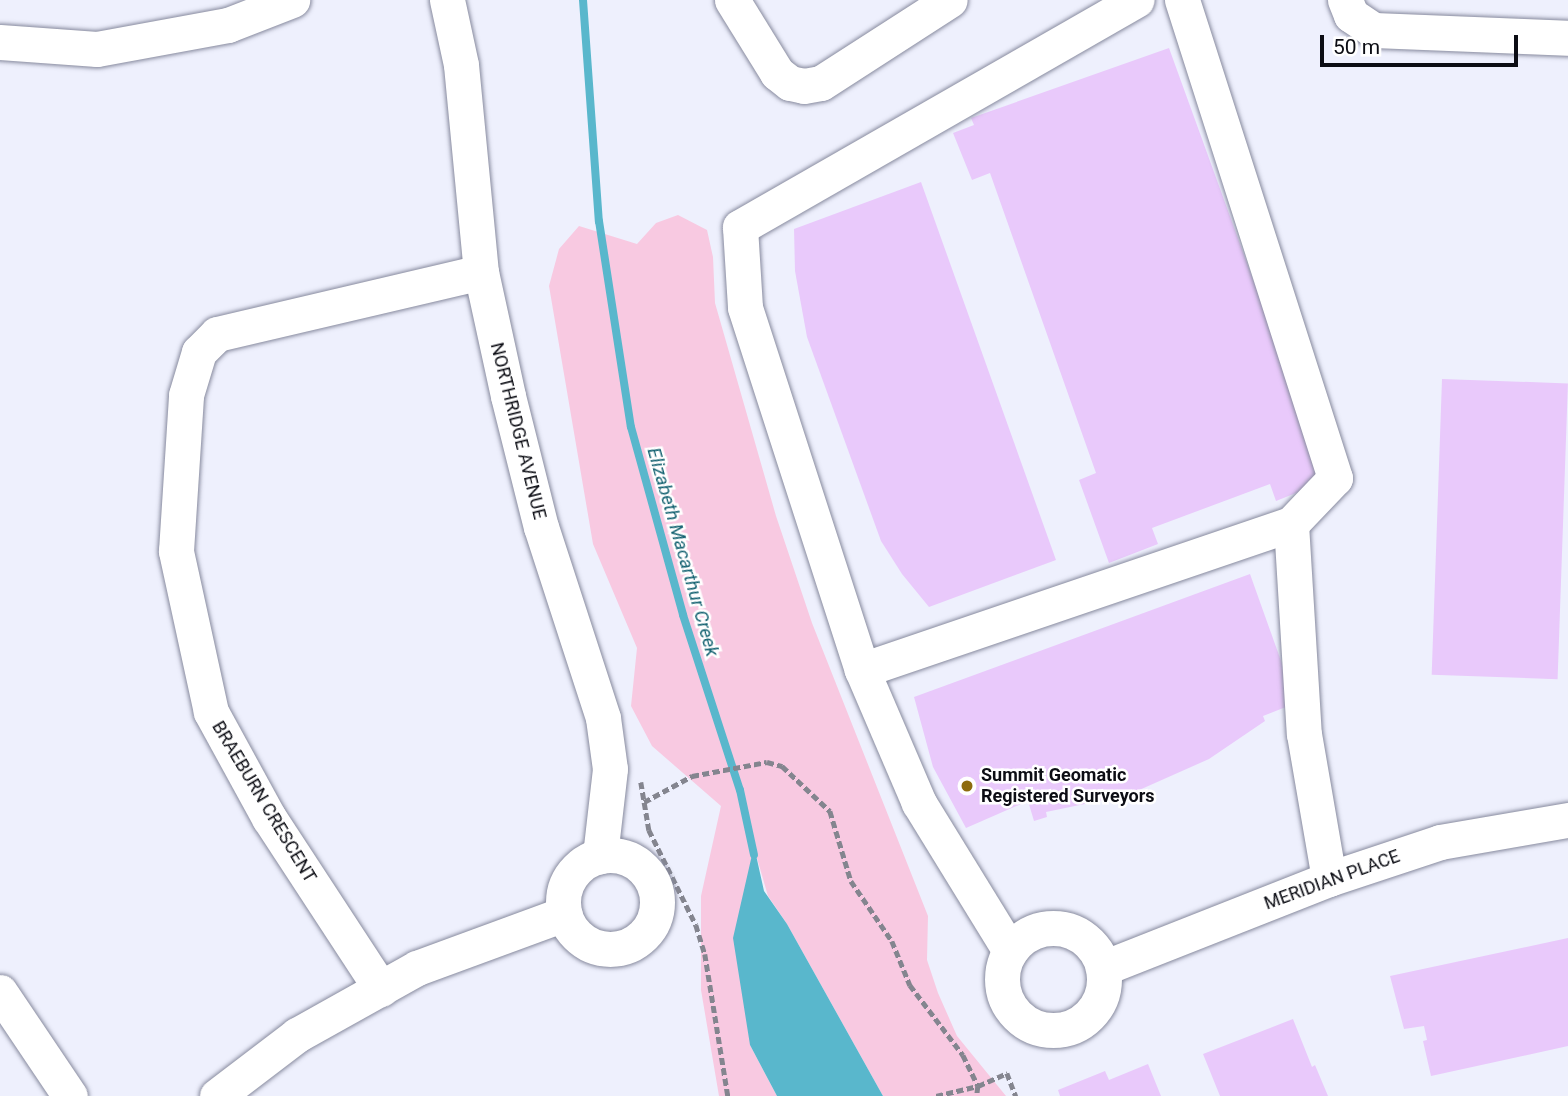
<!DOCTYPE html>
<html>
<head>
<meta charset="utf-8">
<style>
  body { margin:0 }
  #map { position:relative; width:1568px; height:1096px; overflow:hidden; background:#eef0fd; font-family:Roboto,sans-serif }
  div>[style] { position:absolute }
  .green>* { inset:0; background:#f8c9e1 }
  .water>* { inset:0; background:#59b7cc }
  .stream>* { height:8px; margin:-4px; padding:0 4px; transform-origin:4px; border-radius:4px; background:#59b7cc }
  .building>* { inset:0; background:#e9c9fb; transform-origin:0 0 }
  .path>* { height:4.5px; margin-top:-2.25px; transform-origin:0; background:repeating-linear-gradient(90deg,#84858f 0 7px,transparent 0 10.5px) }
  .roads { filter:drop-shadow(0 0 2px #878a9e) drop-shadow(0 0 2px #878a9e) }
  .minor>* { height:35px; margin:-17.5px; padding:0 17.5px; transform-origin:17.5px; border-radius:17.5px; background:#fff }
  .minor>.ring { margin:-17.5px; padding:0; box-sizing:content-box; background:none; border:35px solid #fff; border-radius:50% }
  .dots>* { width:19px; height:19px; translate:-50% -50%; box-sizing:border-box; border:4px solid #fff; border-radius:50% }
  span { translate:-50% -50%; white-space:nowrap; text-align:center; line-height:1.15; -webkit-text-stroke:5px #fff; paint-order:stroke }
  .street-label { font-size:18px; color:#0c0d14 }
  .poi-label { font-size:18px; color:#0c0d14; font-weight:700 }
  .left { translate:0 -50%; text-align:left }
  .water-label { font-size:19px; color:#146271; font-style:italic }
  .scale { position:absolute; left:1320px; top:35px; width:198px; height:32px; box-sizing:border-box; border:4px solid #0c0d14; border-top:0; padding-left:9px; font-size:21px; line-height:24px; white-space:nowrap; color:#0c0d14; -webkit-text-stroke:5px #fff; paint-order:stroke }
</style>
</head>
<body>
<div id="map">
  <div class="green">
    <i style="clip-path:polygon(678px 215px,707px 230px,713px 257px,715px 303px,776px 516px,812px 623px,928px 916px,927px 960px,938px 993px,957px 1036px,1006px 1096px,883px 1096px,787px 924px,768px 896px,754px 848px,750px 1045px,777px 1096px,719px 1096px,701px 990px,701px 896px,721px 806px,652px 746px,631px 706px,637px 648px,593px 544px,549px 286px,559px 249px,579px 226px,637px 244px,656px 223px)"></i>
  </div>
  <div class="water">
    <i style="clip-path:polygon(754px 846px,764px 891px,787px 924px,883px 1096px,777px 1096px,750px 1045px,733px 938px)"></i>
  </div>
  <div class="stream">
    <i style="left:583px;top:0;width:222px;rotate:85.9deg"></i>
    <i style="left:599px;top:221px;width:208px;rotate:81.2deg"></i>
    <i style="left:631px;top:427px;width:195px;rotate:74.5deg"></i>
    <i style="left:683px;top:615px;width:184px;rotate:72deg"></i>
    <i style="left:740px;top:790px;width:66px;rotate:77.8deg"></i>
  </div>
  <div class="building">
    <i style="clip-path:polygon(1169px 48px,1326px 481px,1276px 501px,1270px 484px,1152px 528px,1158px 544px,1109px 563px,1079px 480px,1096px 473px,990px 173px,972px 180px,953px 133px,974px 125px,971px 118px)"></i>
    <i style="clip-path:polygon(921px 182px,1056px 560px,929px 607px,902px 574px,881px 541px,807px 337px,795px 271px,794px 229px)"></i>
    <i style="left:1442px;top:379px;width:126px;height:296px;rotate:2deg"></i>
    <i style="clip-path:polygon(1250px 574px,1296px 703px,1263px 716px,1265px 721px,1209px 759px,1128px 795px,1046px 812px,1047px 817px,1034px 821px,1028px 801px,966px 828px,933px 767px,914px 697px)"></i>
    <i style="clip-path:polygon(1568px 938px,1568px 1046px,1431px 1076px,1423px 1041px,1427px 1040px,1424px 1026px,1404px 1029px,1390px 976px)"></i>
    <i style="clip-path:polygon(1293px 1019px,1312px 1067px,1315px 1065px,1328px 1096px,1220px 1096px,1203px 1054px)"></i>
    <i style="clip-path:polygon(1148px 1064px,1161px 1096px,1060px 1096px,1058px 1090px,1105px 1071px,1109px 1080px)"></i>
  </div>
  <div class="path">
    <i style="left:641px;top:782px;width:49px;rotate:80.5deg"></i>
    <i style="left:649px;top:830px;width:106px;rotate:63.7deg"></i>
    <i style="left:696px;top:925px;width:30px;rotate:73deg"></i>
    <i style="left:705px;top:954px;width:144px;rotate:80.8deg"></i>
    <i style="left:644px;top:802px;width:55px;rotate:-28.4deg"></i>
    <i style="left:692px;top:776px;width:76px;rotate:-10.6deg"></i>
    <i style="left:767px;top:762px;width:16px;rotate:15deg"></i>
    <i style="left:782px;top:766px;width:66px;rotate:43.2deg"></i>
    <i style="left:830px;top:811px;width:73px;rotate:73.3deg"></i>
    <i style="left:851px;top:881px;width:73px;rotate:55.7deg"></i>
    <i style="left:892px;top:941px;width:48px;rotate:67.8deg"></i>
    <i style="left:910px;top:985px;width:88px;rotate:52.9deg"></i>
    <i style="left:963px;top:1055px;width:34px;rotate:64deg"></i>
    <i style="left:978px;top:1086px;width:10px;rotate:96deg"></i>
    <i style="left:936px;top:1096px;width:43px;rotate:-13.4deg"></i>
    <i style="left:978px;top:1086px;width:32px;rotate:-24deg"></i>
    <i style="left:1007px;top:1073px;width:25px;rotate:69deg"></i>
  </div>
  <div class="roads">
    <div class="minor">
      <i style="left:447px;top:0;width:66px;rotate:77.8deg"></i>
      <i style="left:461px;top:65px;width:208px;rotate:84.5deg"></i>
      <i style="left:481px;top:272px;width:127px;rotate:77.7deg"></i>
      <i style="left:508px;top:396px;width:135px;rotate:75.9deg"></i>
      <i style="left:541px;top:527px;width:201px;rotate:72deg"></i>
      <i style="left:603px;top:718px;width:51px;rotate:82.2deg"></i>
      <i style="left:610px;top:769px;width:88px;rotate:96.6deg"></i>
      <i style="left:732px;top:0;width:86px;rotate:58.3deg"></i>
      <i style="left:777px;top:73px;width:16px;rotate:38deg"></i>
      <i style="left:790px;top:83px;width:14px;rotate:12deg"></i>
      <i style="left:804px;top:86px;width:17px;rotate:-10deg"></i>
      <i style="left:821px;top:83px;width:153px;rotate:-32.8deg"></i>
      <i style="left:1182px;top:0;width:502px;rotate:72.25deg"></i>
      <i style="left:1335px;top:478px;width:64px;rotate:133.7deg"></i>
      <i style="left:1345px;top:0;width:16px;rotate:68deg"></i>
      <i style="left:1351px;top:15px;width:27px;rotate:34deg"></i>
      <i style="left:1373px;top:30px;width:195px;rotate:2.3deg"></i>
      <i style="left:0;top:42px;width:97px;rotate:4.1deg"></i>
      <i style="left:97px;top:49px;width:133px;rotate:-10.4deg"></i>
      <i style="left:228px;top:25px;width:69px;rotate:-21.3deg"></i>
      <i style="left:862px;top:670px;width:453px;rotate:-18.8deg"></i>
      <i style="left:1291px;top:524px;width:210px;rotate:86.5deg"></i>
      <i style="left:1304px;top:734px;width:147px;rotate:80.2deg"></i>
      <i class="ring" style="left:563px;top:855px;width:59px;height:59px"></i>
      <i class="ring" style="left:1002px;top:928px;width:67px;height:67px"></i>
      <i style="left:1010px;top:951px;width:174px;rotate:-121.6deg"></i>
      <i style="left:919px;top:803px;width:145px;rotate:-113.2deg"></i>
      <i style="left:862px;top:670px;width:381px;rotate:-107.9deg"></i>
      <i style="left:745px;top:307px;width:80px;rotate:-93.6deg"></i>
      <i style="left:740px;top:227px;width:457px;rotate:-29.8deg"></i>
      <i style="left:1103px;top:968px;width:243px;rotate:-21.5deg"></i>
      <i style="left:1329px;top:879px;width:117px;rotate:-18.4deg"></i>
      <i style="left:1440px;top:842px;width:130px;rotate:-9.8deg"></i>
      <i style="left:381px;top:989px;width:204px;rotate:-123.2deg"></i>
      <i style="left:269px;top:818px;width:121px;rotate:-118.7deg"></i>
      <i style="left:211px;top:712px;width:165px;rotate:-102.3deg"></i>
      <i style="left:176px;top:551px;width:156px;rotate:-86.3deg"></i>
      <i style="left:186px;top:395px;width:45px;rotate:-73.2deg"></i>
      <i style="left:199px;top:352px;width:25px;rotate:-45deg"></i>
      <i style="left:217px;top:334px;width:271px;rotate:-13.2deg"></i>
      <i style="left:0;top:992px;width:125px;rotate:56.1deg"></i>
      <i style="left:217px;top:1096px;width:101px;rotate:-37.3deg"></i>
      <i style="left:297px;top:1035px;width:137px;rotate:-29.2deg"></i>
      <i style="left:417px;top:968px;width:157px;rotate:-20.2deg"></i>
    </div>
  </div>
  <div class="dots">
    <i style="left:967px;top:786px;background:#8d6b0d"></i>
  </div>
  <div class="street-label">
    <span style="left:518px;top:431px;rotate:76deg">NORTHRIDGE AVENUE</span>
    <span style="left:264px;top:802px;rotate:59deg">BRAEBURN CRESCENT</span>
    <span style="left:1332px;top:880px;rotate:-20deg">MERIDIAN PLACE</span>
  </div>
  <div class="poi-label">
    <span class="left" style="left:981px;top:786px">Summit Geomatic<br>Registered Surveyors</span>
  </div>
  <div class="water-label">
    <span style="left:683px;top:552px;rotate:74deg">Elizabeth Macarthur Creek</span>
  </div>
  <div class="scale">50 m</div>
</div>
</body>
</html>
